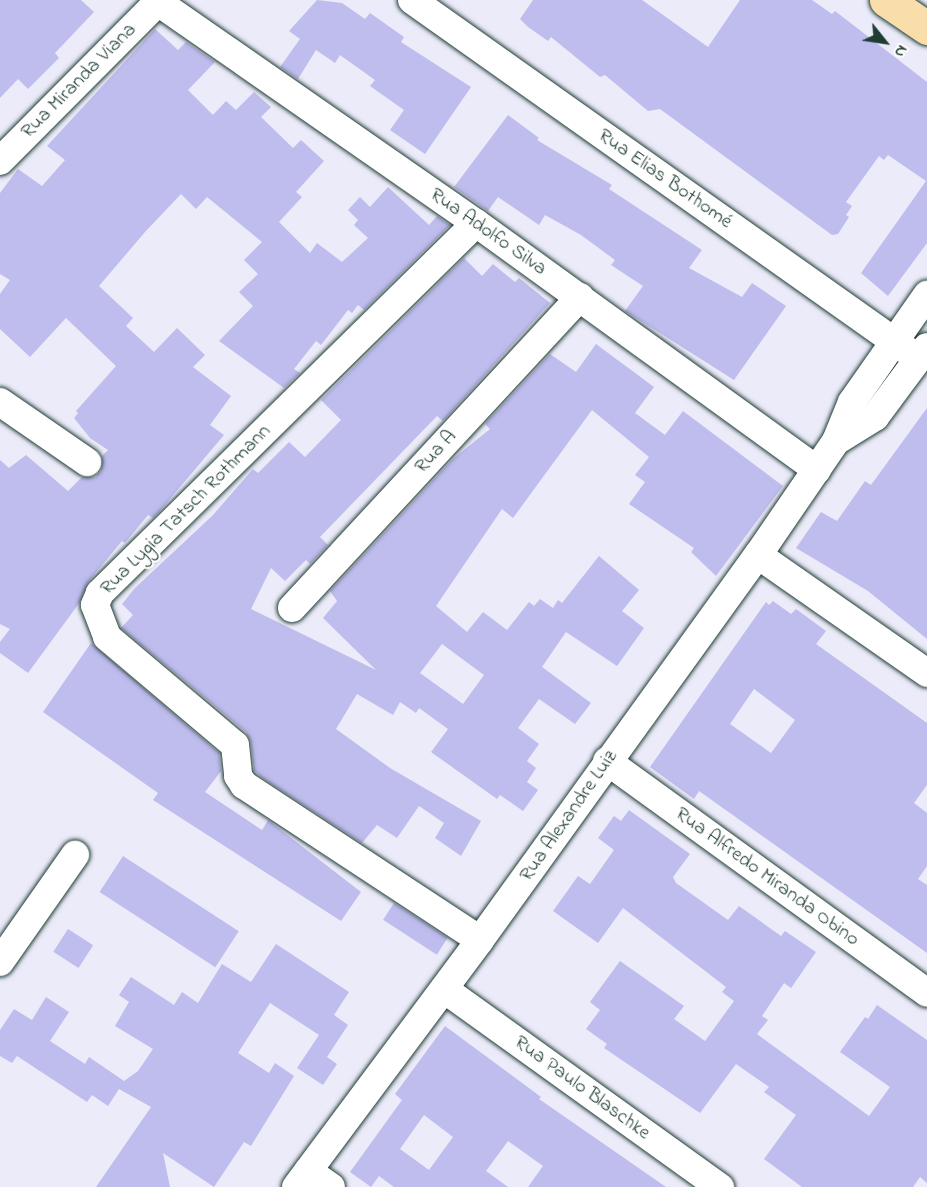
<!DOCTYPE html>
<html>
<head>
<meta charset="utf-8">
<style>
  body { margin:0 }
  #map { position:relative; width:927px; height:1187px; overflow:hidden; background:#ecebfa; font-family:"Indie Flower",sans-serif }
  div>[style] { position:absolute }
  .building>* { inset:0; background:#bfbcee; transform-origin:0 0 }
  .roads { filter:drop-shadow(0 0 2px #1f3d34) drop-shadow(0 0 2px #1f3d34) }
  .minor>* { height:28px; margin:-14px; padding:0 14px; transform-origin:14px; border-radius:14px; background:#fff }
  .major>* { height:33px; margin:-16.5px; padding:0 16.5px; transform-origin:16.5px; border-radius:16.5px; background:#f9deab }
  span { translate:-50% -50%; white-space:nowrap; text-align:center; line-height:1.15; -webkit-text-stroke:4.5px #fff; paint-order:stroke }
  .street-label { font-size:20px; color:#1f3d34 }
  .north { position:absolute; left:855px; top:12px; width:60px; height:60px; -webkit-text-stroke:4px #fff; paint-order:stroke; rotate:120deg; font-size:16px; font-weight:700; line-height:24px; text-align:center; color:#1f3d34 }
  .north::after { content:''; display:block; margin:auto; width:21px; height:27px; background:#1f3d34; clip-path:polygon(50% 0,100% 100%,50% 72%,0 100%) }
</style>
</head>
<body>
<div id="map">
  <div class="building">
    <i style="clip-path:polygon(0 0,81px 0,94px 12px,55px 53px,59px 58px,28px 89px,18px 79px,0 98px)"></i>
    <i style="clip-path:polygon(317px 0,342px 3px,365px 19px,370px 13px,404px 37px,401px 42px,471px 87px,425px 154px,390px 130px,404px 110px,370px 86px,375px 80px,340px 55px,335px 63px,316px 50px,298px 79px,280px 67px,300px 39px,289px 31px)"></i>
    <i style="clip-path:polygon(533px 0,642px 0,708px 47px,740px 0,812px 0,832px 14px,835px 11px,927px 82px,927px 243px,888px 296px,861px 273px,926px 181px,888px 155px,884px 160px,879px 156px,846px 202px,852px 206px,846px 215px,849px 217px,838px 234px,832px 235px,660px 109px,648px 111px,605px 75px,600px 77px,551px 37px,548px 41px,528px 27px,520px 19px)"></i>
    <i style="clip-path:polygon(155px 29px,178px 50px,186px 42px,215px 62px,188px 90px,213px 115px,226px 101px,236px 110px,254px 92px,271px 107px,261px 117px,293px 148px,301px 140px,324px 161px,296px 192px,302px 197px,279px 222px,310px 253px,317px 243px,342px 262px,368px 238px,354px 225px,358px 220px,348px 210px,360px 197px,370px 207px,388px 187px,429px 225px,437px 216px,450px 225px,364px 310px,358px 305px,352px 313px,348px 310px,321px 345px,316px 341px,294px 369px,300px 373px,284px 388px,219px 341px,253px 306px,239px 292px,258px 274px,244px 260px,262px 242px,207px 197px,196px 209px,181px 194px,145px 232px,99px 286px,133px 318px,126px 326px,154px 352px,177px 328px,205px 355px,193px 367px,231px 396px,210px 425px,224px 435px,159px 512px,153px 518px,148px 515px,125px 543px,122px 541px,88px 582px,80px 602px,28px 673px,0 653px,0 642px,10px 629px,0 624px,0 460px,9px 468px,26px 455px,68px 491px,82px 477px,95px 477px,101px 471px,102px 456px,108px 450px,90px 438px,74px 418px,78px 413px,76px 411px,116px 366px,66px 318px,30px 357px,0 329px,0 294px,10px 280px,0 274px,0 193px,18px 169px,42px 186px,65px 160px,47px 146px)"></i>
    <i style="clip-path:polygon(508px 115px,539px 138px,537px 140px,612px 185px,609px 189px,702px 250px,689px 268px,742px 297px,752px 283px,786px 306px,734px 380px,625px 311px,643px 286px,611px 265px,615px 260px,581px 235px,545px 215px,539px 225px,498px 197px,488px 211px,454px 187px)"></i>
    <i style="clip-path:polygon(evenodd,464px 258px,482px 276px,493px 264px,515px 282px,519px 278px,550px 303px,443px 421px,437px 416px,320px 537px,328px 545px,310px 564px,306px 560px,285px 581px,271px 568px,251px 609px,376px 670px,323px 618px,337px 601px,330px 591px,454px 458px,490px 429px,485px 424px,550px 354px,576px 372px,596px 344px,654px 387px,635px 413px,665px 435px,683px 411px,783px 486px,716px 576px,691px 552px,694px 548px,629px 504px,645px 482px,635px 475px,649px 457px,592px 410px,513px 518px,502px 509px,436px 606px,467px 632px,483px 612px,507px 630px,529px 602px,534px 606px,540px 599px,553px 608px,558px 600px,562px 603px,599px 556px,639px 590px,622px 611px,644px 628px,617px 666px,566px 632px,542px 667px,591px 703px,575px 724px,539px 699px,518px 728px,539px 744px,527px 761px,536px 768px,527px 782px,538px 790px,523px 811px,500px 795px,497px 799px,431px 752px,448px 729px,419px 708px,416px 713px,400px 702px,393px 715px,357px 694px,336px 729px,390px 768px,481px 821px,461px 856px,435px 838px,444px 823px,419px 806px,397px 838px,377px 825px,362px 843px,261px 777px,254px 770px,251px 743px,246px 732px,121px 628px,133px 615px,122px 604px,135px 588px,213px 515px,253px 469px,258px 473px,289px 442px,305px 457px,341px 420px,321px 400px,464px 258px,442px 644px,484px 675px,463px 704px,420px 673px,442px 644px)"></i>
    <i style="clip-path:polygon(927px 408px,927px 639px,868px 591px,796px 548px,821px 512px,837px 521px,865px 481px,871px 485px)"></i>
    <i style="clip-path:polygon(evenodd,773px 601px,791px 614px,796px 609px,826px 631px,816px 644px,927px 723px,927px 785px,914px 803px,927px 813px,927px 866px,918px 879px,927px 885px,927px 953px,699px 791px,694px 799px,650px 767px,766px 602px,769px 605px,773px 601px,754px 689px,795px 720px,771px 753px,730px 724px,754px 689px)"></i>
    <i style="clip-path:polygon(91px 643px,219px 753px,221px 771px,205px 792px,262px 830px,268px 820px,361px 892px,341px 921px,153px 800px,158px 793px,43px 712px)"></i>
    <i style="clip-path:polygon(629px 810px,690px 854px,673px 877px,676px 883px,728px 920px,739px 906px,781px 936px,785px 931px,816px 952px,791px 988px,784px 983px,762px 1016px,768px 1020px,757px 1034px,869px 1116px,890px 1087px,840px 1052px,865px 1017px,868px 1019px,877px 1005px,927px 1040px,927px 1183px,920px 1177px,913px 1187px,802px 1187px,764px 1159px,796px 1115px,764px 1092px,769px 1087px,736px 1064px,700px 1113px,604px 1048px,607px 1044px,586px 1029px,600px 1010px,590px 1002px,620px 961px,684px 1006px,674px 1019px,705px 1041px,734px 1001px,722px 992px,726px 987px,623px 908px,598px 943px,553px 911px,578px 876px,590px 884px,614px 850px,598px 838px,614px 816px,621px 821px)"></i>
    <i style="left:123px;top:856px;width:138px;height:43px;rotate:33deg"></i>
    <i style="left:394px;top:903px;width:64px;height:20px;rotate:33deg"></i>
    <i style="left:68px;top:929px;width:30px;height:27px;rotate:33deg"></i>
    <i style="clip-path:polygon(276px 944px,349px 992px,334px 1015px,348px 1025px,327px 1057px,337px 1064px,323px 1085px,297px 1068px,319px 1035px,270px 1003px,238px 1053px,269px 1073px,275px 1063px,294px 1076px,251px 1146px,244px 1142px,214px 1187px,163px 1153px,170px 1187px,96px 1187px,151px 1107px,119px 1089px,108px 1106px,92px 1095px,87px 1102px,17px 1056px,12px 1063px,0 1056px,0 1030px,14px 1009px,32px 1020px,46px 997px,69px 1012px,50px 1041px,85px 1064px,89px 1057px,124px 1081px,138px 1071px,153px 1049px,115px 1026px,129px 1002px,119px 995px,131px 977px,174px 1005px,182px 992px,198px 1003px,222px 964px,251px 982px)"></i>
    <i style="clip-path:polygon(evenodd,445px 1026px,541px 1097px,539px 1099px,666px 1187px,528px 1187px,543px 1166px,508px 1141px,486px 1171px,508px 1187px,394px 1187px,379px 1176px,371px 1187px,350px 1172px,402px 1100px,395px 1094px,445px 1026px,424px 1115px,453px 1137px,429px 1170px,400px 1149px,424px 1115px)"></i>
  </div>
  <div class="roads">
    <div class="minor">
      <i style="left:155px;top:0;width:391px;rotate:34.8deg"></i>
      <i style="left:476px;top:223px;width:421px;rotate:35.9deg"></i>
      <i style="left:412px;top:0;width:621px;rotate:35.3deg"></i>
      <i style="left:0;top:161px;width:224px;rotate:-45.2deg"></i>
      <i style="left:476px;top:223px;width:528px;rotate:135.46deg"></i>
      <i style="left:100px;top:593px;width:13px;rotate:113deg"></i>
      <i style="left:95px;top:605px;width:34px;rotate:69deg"></i>
      <i style="left:107px;top:637px;width:167px;rotate:40.2deg"></i>
      <i style="left:235px;top:745px;width:31px;rotate:84deg"></i>
      <i style="left:238px;top:776px;width:11px;rotate:56deg"></i>
      <i style="left:244px;top:785px;width:282px;rotate:33.3deg"></i>
      <i style="left:0;top:402px;width:106px;rotate:34.6deg"></i>
      <i style="left:836px;top:441px;width:46px;rotate:-31.6deg"></i>
      <i style="left:875px;top:417px;width:87px;rotate:-53.4deg"></i>
      <i style="left:758px;top:555px;width:206px;rotate:34.9deg"></i>
      <i style="left:292px;top:608px;width:424px;rotate:-47.2deg"></i>
      <i style="left:607px;top:761px;width:395px;rotate:35.9deg"></i>
      <i style="left:0;top:962px;width:131px;rotate:-55deg"></i>
      <i style="left:444px;top:989px;width:340px;rotate:35.7deg"></i>
      <i style="left:308px;top:1171px;width:28px;rotate:35deg"></i>
      <i style="left:296px;top:1187px;width:308px;rotate:-53.3deg"></i>
      <i style="left:480px;top:940px;width:475px;rotate:-54.2deg"></i>
      <i style="left:758px;top:555px;width:138px;rotate:-55.6deg"></i>
      <i style="left:836px;top:441px;width:42px;rotate:-67.7deg"></i>
      <i style="left:852px;top:402px;width:131px;rotate:-55deg"></i>
    </div>
    <div class="major">
      <i style="left:886px;top:0;width:50px;rotate:34.3deg"></i>
    </div>
  </div>
  <div class="street-label">
    <span style="left:79px;top:81px;rotate:-45deg">Rua Miranda Viana</span>
    <span style="left:665px;top:179px;rotate:35deg">Rua Elias Bothomé</span>
    <span style="left:488px;top:232px;rotate:35deg">Rua Adolfo Silva</span>
    <span style="left:436px;top:452px;rotate:-47deg">Rua A</span>
    <span style="left:186px;top:510px;rotate:-45deg">Rua Lygia Tatsch Rothmann</span>
    <span style="left:569px;top:816px;rotate:-55deg">Rua Alexandre Luiz</span>
    <span style="left:767px;top:877px;rotate:36deg">Rua Alfredo Miranda Obino</span>
    <span style="left:582px;top:1088px;rotate:36deg">Rua Paulo Blaschke</span>
  </div>
  <div class="north">N</div>
</div>
</body>
</html>
